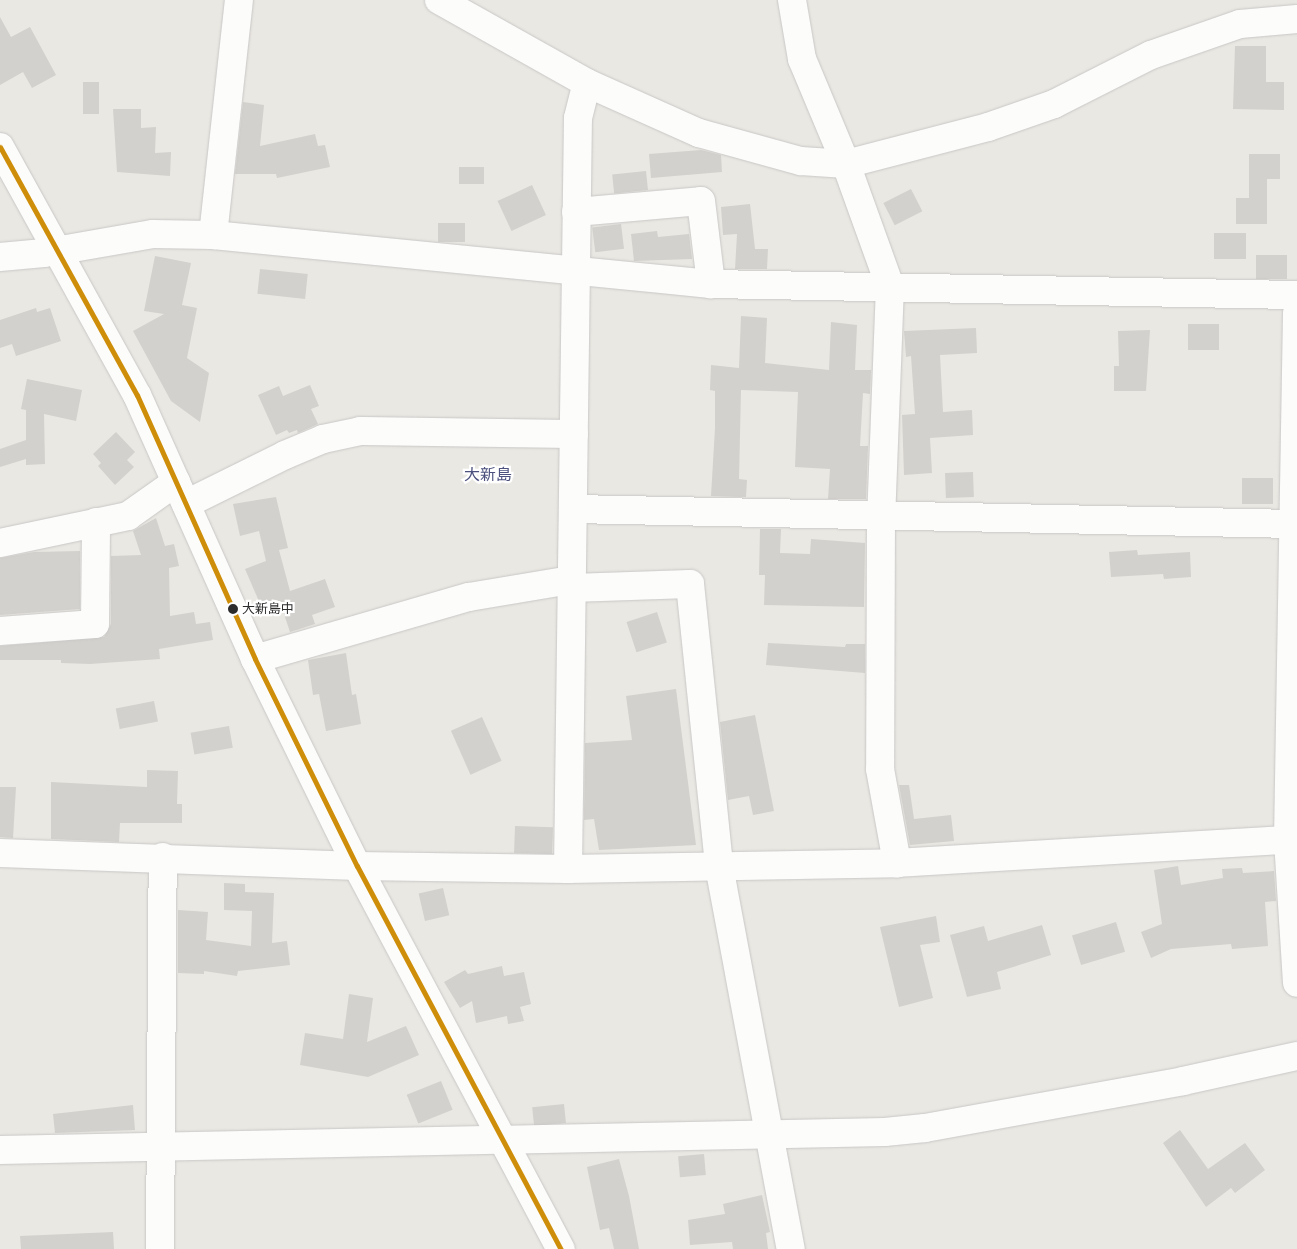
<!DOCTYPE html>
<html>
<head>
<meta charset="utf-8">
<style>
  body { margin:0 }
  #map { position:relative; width:1297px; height:1249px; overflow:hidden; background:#eae8e2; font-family:"DejaVu Sans","Noto Sans JP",sans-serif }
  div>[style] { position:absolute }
  .building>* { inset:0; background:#d3d1cd; transform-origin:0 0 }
  .roads { filter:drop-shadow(0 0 1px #c8c7c7) drop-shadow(0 0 1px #c8c7c7) }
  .minor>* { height:28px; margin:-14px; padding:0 14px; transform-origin:14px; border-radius:14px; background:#fcfcfb }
  .bus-1>* { height:5px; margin:-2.5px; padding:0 2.5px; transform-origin:2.5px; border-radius:2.5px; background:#ce8e09 }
  .dots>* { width:14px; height:14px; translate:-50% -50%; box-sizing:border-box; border:2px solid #fff; border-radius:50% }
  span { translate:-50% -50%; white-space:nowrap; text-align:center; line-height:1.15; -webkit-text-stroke:4.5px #fff; paint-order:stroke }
  .bus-label { font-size:13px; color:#2c2c2c }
  .left { translate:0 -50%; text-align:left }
  .quarter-label { font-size:16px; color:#4c517e }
</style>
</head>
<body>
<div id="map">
  <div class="building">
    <i style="clip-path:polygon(0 17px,11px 37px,30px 27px,56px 75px,32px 88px,23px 72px,0 85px)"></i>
    <i style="clip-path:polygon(1235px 46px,1266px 46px,1266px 82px,1284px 82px,1284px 110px,1233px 109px)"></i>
    <i style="left:83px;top:82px;width:16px;height:32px"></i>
    <i style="clip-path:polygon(243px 102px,264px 105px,260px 146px,315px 134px,318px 146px,325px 145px,330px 167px,277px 178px,276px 174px,235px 174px)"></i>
    <i style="clip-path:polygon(113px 109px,141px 109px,141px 128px,156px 127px,155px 153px,171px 152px,170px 176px,117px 172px)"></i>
    <i style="clip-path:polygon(701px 150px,721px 155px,722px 172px,651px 178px,649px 154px)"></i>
    <i style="clip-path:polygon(1249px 154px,1280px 154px,1280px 179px,1267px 179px,1267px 224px,1236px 224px,1236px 198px,1249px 198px)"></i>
    <i style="left:484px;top:167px;width:17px;height:25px;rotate:90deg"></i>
    <i style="left:646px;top:171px;width:19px;height:34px;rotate:84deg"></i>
    <i style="left:532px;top:185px;width:33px;height:38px;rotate:65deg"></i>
    <i style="left:911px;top:189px;width:25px;height:31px;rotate:63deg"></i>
    <i style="clip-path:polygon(750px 204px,755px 249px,768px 249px,767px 269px,735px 269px,737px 234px,723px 235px,721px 207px)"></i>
    <i style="left:438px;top:223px;width:27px;height:19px"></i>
    <i style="left:621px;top:224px;width:25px;height:29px;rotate:83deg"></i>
    <i style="clip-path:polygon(657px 231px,658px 237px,689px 234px,692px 259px,634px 261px,631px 234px)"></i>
    <i style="left:1214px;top:233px;width:32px;height:26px"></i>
    <i style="left:1256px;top:255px;width:31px;height:24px"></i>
    <i style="clip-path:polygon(155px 256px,191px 263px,182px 305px,197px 308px,187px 358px,209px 373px,200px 422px,171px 401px,133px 331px,164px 314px,144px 311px)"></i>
    <i style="left:260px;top:269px;width:48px;height:25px;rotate:6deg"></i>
    <i style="clip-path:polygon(36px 308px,37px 312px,50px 308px,61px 341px,16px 356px,12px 344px,0 348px,0 320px)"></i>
    <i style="clip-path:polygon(741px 316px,767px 318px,765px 363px,829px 370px,831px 322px,857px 325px,855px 370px,871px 370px,870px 394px,863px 393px,860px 446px,868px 446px,866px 499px,828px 499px,830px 469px,795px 467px,798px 392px,741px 390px,739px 479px,747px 480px,746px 497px,711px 496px,715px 428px,715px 391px,710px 390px,711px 365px,739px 368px)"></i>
    <i style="left:1188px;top:324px;width:31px;height:26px"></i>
    <i style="clip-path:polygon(976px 328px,977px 353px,940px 355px,943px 412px,972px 410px,973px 435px,930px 438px,932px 473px,904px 475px,902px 415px,915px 414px,911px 356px,906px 357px,904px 331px)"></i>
    <i style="clip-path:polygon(1150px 330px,1146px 391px,1114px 391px,1114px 366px,1119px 366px,1118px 331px)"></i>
    <i style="clip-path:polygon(27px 379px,82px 390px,76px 421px,44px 414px,45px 464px,26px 465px,26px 459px,0 467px,0 449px,26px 440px,26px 410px,21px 409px)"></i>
    <i style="clip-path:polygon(310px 385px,319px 406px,311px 409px,318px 424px,298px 433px,297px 430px,289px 433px,287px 430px,276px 435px,258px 395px,279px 386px,283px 396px)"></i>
    <i style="clip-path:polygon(116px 432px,135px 452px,127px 460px,134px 467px,115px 485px,98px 466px,101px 463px,93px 454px)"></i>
    <i style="left:973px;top:472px;width:25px;height:28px;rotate:88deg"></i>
    <i style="left:1242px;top:478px;width:31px;height:26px"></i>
    <i style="clip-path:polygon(276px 497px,288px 548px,279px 550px,290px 591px,325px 579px,335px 607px,312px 615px,315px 624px,290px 632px,283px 611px,275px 615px,272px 609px,264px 613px,245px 569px,266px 561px,259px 531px,240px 536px,233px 504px)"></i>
    <i style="clip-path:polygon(156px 518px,165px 546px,174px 544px,179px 566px,169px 568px,170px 616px,194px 612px,196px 624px,210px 622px,213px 640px,159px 649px,160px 659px,90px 664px,61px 663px,61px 660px,0 660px,0 646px,104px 637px,111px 624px,111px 556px,141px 555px,133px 531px)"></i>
    <i style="clip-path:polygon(760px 529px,781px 529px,780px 553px,810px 554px,811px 539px,865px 543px,864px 607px,764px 605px,765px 575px,759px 575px)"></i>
    <i style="clip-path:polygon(1137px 550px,1138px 555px,1190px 552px,1191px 577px,1164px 579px,1163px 574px,1111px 577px,1109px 552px)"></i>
    <i style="clip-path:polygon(80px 551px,80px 609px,0 615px,0 558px,34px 552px)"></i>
    <i style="left:657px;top:612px;width:32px;height:32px;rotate:72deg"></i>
    <i style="clip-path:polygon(768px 643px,845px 647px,846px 644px,865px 644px,865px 673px,766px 665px)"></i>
    <i style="clip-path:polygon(346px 653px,352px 695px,356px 694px,361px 724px,326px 731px,319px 694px,313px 695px,308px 660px)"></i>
    <i style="clip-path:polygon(676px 689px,696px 845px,599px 850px,594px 819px,584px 820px,585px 743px,632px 740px,626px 696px)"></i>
    <i style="left:154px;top:701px;width:21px;height:39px;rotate:79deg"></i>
    <i style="clip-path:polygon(755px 715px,774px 811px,753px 815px,749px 796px,728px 800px,720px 722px)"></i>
    <i style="left:482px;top:717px;width:48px;height:34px;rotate:66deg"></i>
    <i style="left:229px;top:726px;width:22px;height:39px;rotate:80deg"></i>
    <i style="clip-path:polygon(147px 770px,178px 771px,177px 804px,182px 804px,182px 823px,120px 823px,119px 842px,51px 839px,51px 782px,147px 787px)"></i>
    <i style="clip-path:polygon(899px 785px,909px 785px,914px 819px,951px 815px,954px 841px,910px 845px)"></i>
    <i style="clip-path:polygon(0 787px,16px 787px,13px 838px,0 837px)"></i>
    <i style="left:515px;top:826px;width:38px;height:27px;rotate:2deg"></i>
    <i style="clip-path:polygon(1178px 866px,1181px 885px,1223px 878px,1222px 869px,1242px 868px,1243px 873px,1274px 871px,1276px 901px,1265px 902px,1268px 946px,1232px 949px,1231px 944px,1171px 949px,1151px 958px,1141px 932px,1162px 924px,1154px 870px)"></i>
    <i style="clip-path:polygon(224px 883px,245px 884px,245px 892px,274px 893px,272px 943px,287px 941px,290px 965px,238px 971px,237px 976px,204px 971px,204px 974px,178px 973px,178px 910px,208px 912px,206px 940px,251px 946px,252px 911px,224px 910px)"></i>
    <i style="left:443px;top:888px;width:28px;height:25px;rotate:77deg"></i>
    <i style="clip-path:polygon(936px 916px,940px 942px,920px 945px,933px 998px,899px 1007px,880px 927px)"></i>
    <i style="left:1116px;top:922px;width:31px;height:46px;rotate:73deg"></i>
    <i style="clip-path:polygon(1042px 925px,1051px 955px,997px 972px,1001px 989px,967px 997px,950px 935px,984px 926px,988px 941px)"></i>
    <i style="clip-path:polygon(502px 966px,504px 976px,524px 972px,531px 1004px,520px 1007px,524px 1021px,508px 1024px,507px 1016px,476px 1023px,472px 1001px,460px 1008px,444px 982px,465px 970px,468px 974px)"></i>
    <i style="clip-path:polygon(349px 994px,373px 998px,367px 1042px,406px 1026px,419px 1055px,368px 1077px,300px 1065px,305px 1033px,343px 1039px)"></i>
    <i style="left:441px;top:1081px;width:31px;height:37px;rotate:68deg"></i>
    <i style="left:564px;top:1104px;width:19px;height:32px;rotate:84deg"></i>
    <i style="clip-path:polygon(133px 1105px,135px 1130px,55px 1133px,53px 1114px)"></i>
    <i style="clip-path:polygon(1180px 1130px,1208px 1169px,1245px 1143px,1265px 1170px,1235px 1193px,1231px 1188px,1206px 1207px,1163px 1143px)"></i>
    <i style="left:704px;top:1154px;width:21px;height:26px;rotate:85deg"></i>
    <i style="clip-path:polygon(619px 1159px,629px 1196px,639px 1249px,614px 1249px,609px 1228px,600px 1230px,587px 1167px)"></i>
    <i style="clip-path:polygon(762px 1195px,770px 1232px,766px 1233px,768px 1249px,733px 1249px,732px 1242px,690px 1245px,688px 1220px,725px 1214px,723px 1204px)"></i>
    <i style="clip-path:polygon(113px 1232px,114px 1249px,21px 1249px,20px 1236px)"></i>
  </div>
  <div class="roads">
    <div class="minor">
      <i style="left:439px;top:0;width:170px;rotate:29.3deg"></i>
      <i style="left:587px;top:83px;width:123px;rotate:24.1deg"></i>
      <i style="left:699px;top:133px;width:106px;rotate:15.4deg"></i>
      <i style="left:801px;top:161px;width:45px;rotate:3.8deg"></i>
      <i style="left:846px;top:164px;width:147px;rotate:-14.6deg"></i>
      <i style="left:988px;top:127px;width:70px;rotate:-19.2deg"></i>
      <i style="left:1054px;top:104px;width:109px;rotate:-26.8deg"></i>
      <i style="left:1151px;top:55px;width:94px;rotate:-19.2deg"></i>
      <i style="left:1240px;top:24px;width:57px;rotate:-5deg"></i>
      <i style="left:792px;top:0;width:60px;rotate:80.4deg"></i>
      <i style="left:802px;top:59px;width:114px;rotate:67.3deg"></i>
      <i style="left:846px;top:164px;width:130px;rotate:70.2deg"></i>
      <i style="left:890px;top:286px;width:230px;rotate:92.2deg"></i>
      <i style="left:881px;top:516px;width:253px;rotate:90.2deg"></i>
      <i style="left:880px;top:769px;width:96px;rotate:79.7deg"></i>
      <i style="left:0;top:147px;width:283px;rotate:61.1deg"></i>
      <i style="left:137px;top:395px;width:289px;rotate:65.9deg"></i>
      <i style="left:255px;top:659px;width:231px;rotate:63.8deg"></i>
      <i style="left:357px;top:866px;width:434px;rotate:62deg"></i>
      <i style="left:576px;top:212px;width:125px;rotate:-5deg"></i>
      <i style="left:701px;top:201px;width:84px;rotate:83.1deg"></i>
      <i style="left:213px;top:235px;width:236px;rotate:-83.7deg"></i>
      <i style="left:0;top:257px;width:44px;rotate:-5.2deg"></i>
      <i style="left:44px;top:253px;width:111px;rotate:-9.9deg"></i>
      <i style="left:153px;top:234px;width:60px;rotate:1deg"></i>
      <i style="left:213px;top:235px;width:500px;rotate:5.62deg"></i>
      <i style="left:711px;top:284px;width:586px;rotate:1.08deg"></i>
      <i style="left:1297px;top:313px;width:527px;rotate:90.98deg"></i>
      <i style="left:1288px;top:840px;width:143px;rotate:86.4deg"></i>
      <i style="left:186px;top:504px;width:110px;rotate:-26.3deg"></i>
      <i style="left:285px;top:455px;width:41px;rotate:-22.8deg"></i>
      <i style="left:323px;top:439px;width:38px;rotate:-12deg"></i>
      <i style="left:360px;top:431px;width:214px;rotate:0.8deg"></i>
      <i style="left:573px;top:509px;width:724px;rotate:1.19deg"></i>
      <i style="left:0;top:543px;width:131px;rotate:-11.9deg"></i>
      <i style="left:128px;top:516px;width:59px;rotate:-35.3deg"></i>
      <i style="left:571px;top:588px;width:119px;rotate:-1.9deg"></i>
      <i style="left:690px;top:584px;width:283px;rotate:84.1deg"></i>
      <i style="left:719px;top:866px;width:390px;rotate:79.4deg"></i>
      <i style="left:0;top:631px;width:95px;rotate:-4.2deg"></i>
      <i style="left:95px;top:624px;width:102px;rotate:-89.4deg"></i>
      <i style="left:255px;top:659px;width:223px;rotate:-16.2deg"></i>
      <i style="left:469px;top:597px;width:103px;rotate:-9.5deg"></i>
      <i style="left:0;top:853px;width:357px;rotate:2.1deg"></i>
      <i style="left:357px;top:866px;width:211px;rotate:0.8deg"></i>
      <i style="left:568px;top:869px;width:329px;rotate:-1deg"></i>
      <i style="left:897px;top:863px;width:401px;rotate:-3.4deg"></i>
      <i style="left:568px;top:869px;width:751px;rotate:-89.24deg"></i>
      <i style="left:578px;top:118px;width:36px;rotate:-76deg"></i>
      <i style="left:0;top:1150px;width:885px;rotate:-1.17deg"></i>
      <i style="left:885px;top:1132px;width:40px;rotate:-5.7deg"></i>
      <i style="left:925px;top:1128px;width:262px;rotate:-10.3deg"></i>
      <i style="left:1183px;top:1081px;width:117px;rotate:-12.4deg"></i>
      <i style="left:160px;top:1249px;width:392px;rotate:-89.6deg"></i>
    </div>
  </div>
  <div class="bus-1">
    <i style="left:0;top:147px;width:283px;rotate:61.1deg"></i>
    <i style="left:137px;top:395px;width:289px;rotate:65.9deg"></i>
    <i style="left:255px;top:659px;width:231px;rotate:63.8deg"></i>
    <i style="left:357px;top:866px;width:434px;rotate:62deg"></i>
  </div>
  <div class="dots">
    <i style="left:233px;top:609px;background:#2c2c2c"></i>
  </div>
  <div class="bus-label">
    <span class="left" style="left:242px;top:609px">大新島中</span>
  </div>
  <div class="quarter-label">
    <span style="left:488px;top:475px">大新島</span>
  </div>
</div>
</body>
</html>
